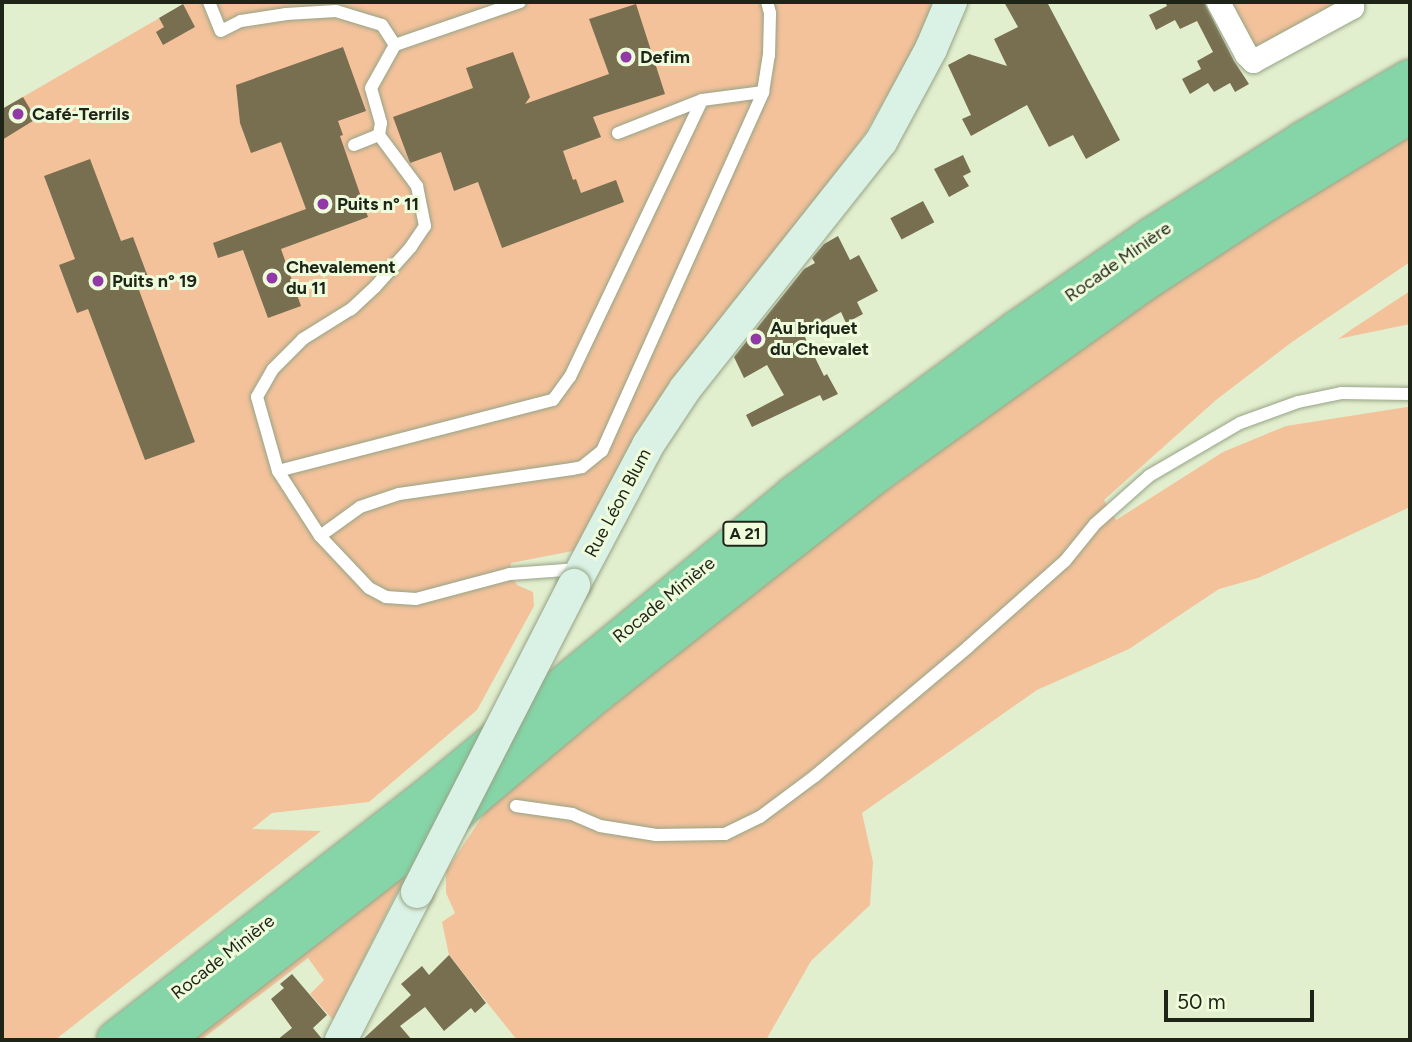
<!DOCTYPE html>
<html>
<head>
<meta charset="utf-8">
<style>
  body { margin:0 }
  #map { position:relative; width:1412px; height:1042px; overflow:hidden; background:#e2efcf; font-family:Figtree,sans-serif }
  div>[style] { position:absolute }
  .green>* { inset:0; background:#f3c29b }
  .building>* { inset:0; background:#786f51; transform-origin:0 0 }
  .roads { filter:drop-shadow(0 0 2px #97a385) drop-shadow(0 0 2px #97a385) }
  .lane>* { height:12px; margin:-6px; padding:0 6px; transform-origin:6px; border-radius:6px; background:#fff }
  .street>* { height:23px; margin:-11.5px; padding:0 11.5px; transform-origin:11.5px; border-radius:11.5px; background:#fff }
  .secondary>* { height:32px; margin:-16px; padding:0 16px; transform-origin:16px; border-radius:16px; background:#daf2e5 }
  .highway>* { height:38px; margin:-19px; padding:0 19px; transform-origin:19px; border-radius:19px; background:#85d5a8 }
  .bridges { filter:drop-shadow(0 0 2px #97a385) drop-shadow(0 0 2px #97a385) }
  .secondary-bridge>* { height:32px; margin:-16px; padding:0 16px; transform-origin:16px; border-radius:16px; background:#daf2e5 }
  .dots>* { width:19px; height:19px; translate:-50% -50%; box-sizing:border-box; border:4px solid #effcdc; border-radius:50% }
  span { translate:-50% -50%; white-space:nowrap; text-align:center; line-height:1.15; -webkit-text-stroke:6px #effcdc; paint-order:stroke }
  .shield-label span { padding:2px 5px; background:#effcdc; border:2px solid; border-radius:5px; -webkit-text-stroke-width:0 }
  .shield-label { font-size:16px; color:#1f2418; font-weight:700 }
  .poi-label { font-size:18px; color:#1f2418; font-weight:700 }
  .left { translate:0 -50%; text-align:left }
  .street-label { font-size:18px; color:#1f2418 }
  .frame { position:absolute; inset:0; border:4px solid #1f2418; pointer-events:none }
  .scale { position:absolute; left:1164px; top:990px; width:150px; height:32px; box-sizing:border-box; border:4px solid #1f2418; border-top:0; padding-left:9px; font-size:21px; line-height:24px; white-space:nowrap; color:#1f2418; -webkit-text-stroke:5px #effcdc; paint-order:stroke }
</style>
</head>
<body>
<div id="map">
  <div class="green">
    <i style="clip-path:polygon(187px 2px,933px 2px,916px 45px,865px 134px,712px 336px,583px 549px,511px 563px,510px 574px,517px 585px,533px 592px,534px 606px,477px 710px,369px 802px,272px 813px,252px 829px,321px 831px,55px 1040px,2px 1040px,2px 109px)"></i>
    <i style="clip-path:polygon(1230px 2px,1340px 2px,1263px 46px,1253px 45px)"></i>
    <i style="clip-path:polygon(1410px 133px,1410px 262px,1292px 342px,1216px 400px,1104px 500px,1116px 520px,1223px 452px,1286px 426px,1407px 407px,1410px 407px,1410px 507px,1258px 578px,1219px 589px,1129px 649px,1037px 690px,862px 813px,873px 862px,870px 905px,811px 961px,766px 1040px,517px 1040px,449px 955px,442px 922px,455px 913px,446px 893px,446px 871px,488px 808px,789px 561px,1209px 256px)"></i>
    <i style="clip-path:polygon(1410px 291px,1410px 324px,1338px 339px,1352px 329px)"></i>
    <i style="clip-path:polygon(410px 866px,333px 1020px,310px 994px,324px 980px,308px 958px,201px 1040px,190px 1040px)"></i>
  </div>
  <div class="building">
    <i style="clip-path:polygon(1004px 2px,1047px 2px,1120px 140px,1086px 159px,1073px 135px,1049px 147px,1027px 105px,971px 136px,962px 119px,971px 115px,948px 65px,969px 54px,1007px 66px,994px 39px,1018px 27px)"></i>
    <i style="clip-path:polygon(1165px 2px,1204px 2px,1234px 61px,1249px 84px,1235px 92px,1230px 83px,1214px 92px,1208px 83px,1190px 94px,1182px 79px,1201px 69px,1197px 61px,1213px 52px,1197px 21px,1180px 29px,1175px 20px,1156px 30px,1149px 15px,1167px 6px)"></i>
    <i style="clip-path:polygon(183px 4px,195px 27px,163px 45px,156px 32px,164px 27px,159px 18px)"></i>
    <i style="clip-path:polygon(636px 4px,665px 94px,593px 117px,601px 137px,563px 151px,573px 180px,576px 179px,581px 193px,616px 180px,624px 202px,502px 248px,478px 182px,454px 191px,441px 152px,410px 163px,393px 117px,473px 88px,466px 68px,513px 52px,530px 97px,525px 104px,609px 74px,589px 19px)"></i>
    <i style="clip-path:polygon(343px 47px,366px 111px,338px 121px,343px 135px,340px 136px,368px 217px,281px 249px,301px 306px,268px 318px,243px 250px,218px 258px,213px 243px,306px 209px,281px 142px,251px 153px,240px 123px,236px 85px)"></i>
    <i style="clip-path:polygon(23px 97px,36px 119px,2px 140px,2px 109px)"></i>
    <i style="clip-path:polygon(963px 155px,971px 172px,963px 176px,969px 186px,949px 197px,934px 169px)"></i>
    <i style="clip-path:polygon(90px 159px,121px 241px,133px 237px,151px 285px,139px 290px,195px 442px,145px 460px,88px 309px,77px 313px,59px 265px,75px 259px,44px 176px)"></i>
    <i style="left:923px;top:201px;width:24px;height:37px;rotate:62deg"></i>
    <i style="clip-path:polygon(838px 236px,850px 260px,859px 255px,878px 291px,857px 302px,863px 314px,846px 323px,841px 312px,803px 333px,824px 376px,827px 374px,838px 394px,823px 401px,820px 395px,752px 427px,746px 415px,784px 395px,767px 365px,744px 378px,734px 357px,804px 269px,815px 263px,812px 258px,824px 244px)"></i>
    <i style="clip-path:polygon(449px 955px,486px 1003px,475px 1013px,471px 1008px,444px 1031px,425px 1007px,400px 1026px,412px 1040px,362px 1040px,411px 995px,401px 984px,422px 966px,429px 975px)"></i>
    <i style="clip-path:polygon(292px 974px,327px 1015px,313px 1028px,323px 1040px,277px 1040px,292px 1028px,271px 999px,284px 988px,280px 984px)"></i>
  </div>
  <div class="roads">
    <div class="lane">
      <i style="left:209px;top:2px;width:31px;rotate:68deg"></i>
      <i style="left:221px;top:31px;width:22px;rotate:-27deg"></i>
      <i style="left:241px;top:21px;width:46px;rotate:-8.8deg"></i>
      <i style="left:286px;top:14px;width:50px;rotate:-3.4deg"></i>
      <i style="left:336px;top:11px;width:48px;rotate:16.9deg"></i>
      <i style="left:382px;top:25px;width:24px;rotate:57deg"></i>
      <i style="left:395px;top:45px;width:132px;rotate:-19deg"></i>
      <i style="left:618px;top:133px;width:90px;rotate:-21.4deg"></i>
      <i style="left:702px;top:100px;width:62px;rotate:-7.5deg"></i>
      <i style="left:379px;top:135px;width:64px;rotate:53.3deg"></i>
      <i style="left:417px;top:186px;width:41px;rotate:78.7deg"></i>
      <i style="left:425px;top:226px;width:25px;rotate:124deg"></i>
      <i style="left:411px;top:247px;width:54px;rotate:132deg"></i>
      <i style="left:375px;top:287px;width:33px;rotate:137deg"></i>
      <i style="left:351px;top:309px;width:57px;rotate:148deg"></i>
      <i style="left:303px;top:339px;width:42px;rotate:135deg"></i>
      <i style="left:273px;top:369px;width:32px;rotate:120deg"></i>
      <i style="left:257px;top:397px;width:77px;rotate:74.2deg"></i>
      <i style="left:278px;top:471px;width:77px;rotate:57.1deg"></i>
      <i style="left:320px;top:536px;width:71px;rotate:46.7deg"></i>
      <i style="left:369px;top:588px;width:19px;rotate:28deg"></i>
      <i style="left:386px;top:597px;width:30px;rotate:4deg"></i>
      <i style="left:416px;top:599px;width:97px;rotate:-14.9deg"></i>
      <i style="left:510px;top:574px;width:69px;rotate:-4.1deg"></i>
      <i style="left:354px;top:145px;width:27px;rotate:-22deg"></i>
      <i style="left:379px;top:135px;width:12px;rotate:-81deg"></i>
      <i style="left:381px;top:123px;width:36px;rotate:-106deg"></i>
      <i style="left:371px;top:88px;width:49px;rotate:-60.8deg"></i>
      <i style="left:278px;top:471px;width:284px;rotate:-14.5deg"></i>
      <i style="left:553px;top:400px;width:29px;rotate:-54deg"></i>
      <i style="left:570px;top:377px;width:307px;rotate:-64.5deg"></i>
      <i style="left:320px;top:536px;width:49px;rotate:-35.9deg"></i>
      <i style="left:360px;top:507px;width:41px;rotate:-18.4deg"></i>
      <i style="left:399px;top:494px;width:175px;rotate:-8.2deg"></i>
      <i style="left:572px;top:469px;width:10px;rotate:-11deg"></i>
      <i style="left:582px;top:467px;width:26px;rotate:-39deg"></i>
      <i style="left:602px;top:451px;width:393px;rotate:-65.8deg"></i>
      <i style="left:763px;top:92px;width:37px;rotate:-81deg"></i>
      <i style="left:769px;top:55px;width:42px;rotate:-88.6deg"></i>
      <i style="left:770px;top:13px;width:11px;rotate:-105deg"></i>
      <i style="left:516px;top:806px;width:57px;rotate:8.1deg"></i>
      <i style="left:572px;top:814px;width:30px;rotate:23deg"></i>
      <i style="left:600px;top:826px;width:57px;rotate:9.1deg"></i>
      <i style="left:656px;top:835px;width:69px;rotate:-0.8deg"></i>
      <i style="left:725px;top:834px;width:39px;rotate:-26deg"></i>
      <i style="left:760px;top:817px;width:69px;rotate:-36.7deg"></i>
      <i style="left:815px;top:776px;width:200px;rotate:-40.1deg"></i>
      <i style="left:968px;top:647px;width:130px;rotate:-41.6deg"></i>
      <i style="left:1065px;top:561px;width:48px;rotate:-51deg"></i>
      <i style="left:1095px;top:524px;width:72px;rotate:-41.6deg"></i>
      <i style="left:1149px;top:476px;width:105px;rotate:-30.2deg"></i>
      <i style="left:1240px;top:423px;width:62px;rotate:-19.9deg"></i>
      <i style="left:1298px;top:402px;width:44px;rotate:-11.8deg"></i>
      <i style="left:1341px;top:393px;width:69px;rotate:0.8deg"></i>
    </div>
    <div class="street">
      <i style="left:1218px;top:2px;width:59px;rotate:61.7deg"></i>
      <i style="left:1246px;top:54px;width:10px;rotate:45deg"></i>
      <i style="left:1253px;top:61px;width:113px;rotate:-28.6deg"></i>
      <i style="left:1352px;top:7px;width:5px;rotate:-90deg"></i>
    </div>
    <div class="secondary">
      <i style="left:574px;top:585px;width:158px;rotate:-62.1deg"></i>
      <i style="left:648px;top:445px;width:67px;rotate:-56.5deg"></i>
      <i style="left:685px;top:389px;width:315px;rotate:-51.6deg"></i>
      <i style="left:881px;top:142px;width:106px;rotate:-61.7deg"></i>
      <i style="left:931px;top:49px;width:51px;rotate:-66.9deg"></i>
      <i style="left:341px;top:1040px;width:166px;rotate:-62.8deg"></i>
    </div>
    <div class="highway">
      <i style="left:116px;top:1040px;width:402px;rotate:-37.9deg"></i>
      <i style="left:433px;top:793px;width:468px;rotate:-39.5deg"></i>
      <i style="left:794px;top:495px;width:277px;rotate:-36.5deg"></i>
      <i style="left:1017px;top:330px;width:165px;rotate:-34.7deg"></i>
      <i style="left:1153px;top:236px;width:178px;rotate:-32.3deg"></i>
      <i style="left:1303px;top:141px;width:124px;rotate:-30.1deg"></i>
      <i style="left:162px;top:1040px;width:367px;rotate:-37.8deg"></i>
      <i style="left:452px;top:815px;width:189px;rotate:-40.1deg"></i>
      <i style="left:597px;top:693px;width:357px;rotate:-38.2deg"></i>
      <i style="left:878px;top:472px;width:325px;rotate:-35.6deg"></i>
      <i style="left:1142px;top:283px;width:148px;rotate:-33.2deg"></i>
      <i style="left:1266px;top:202px;width:169px;rotate:-31.4deg"></i>
    </div>
  </div>
  <div class="bridges">
    <div class="secondary-bridge">
      <i style="left:417px;top:892px;width:345px;rotate:-62.9deg"></i>
    </div>
  </div>
  <div class="dots">
    <i style="left:626px;top:57px;background:#9139a6"></i>
    <i style="left:18px;top:114px;background:#9139a6"></i>
    <i style="left:323px;top:204px;background:#9139a6"></i>
    <i style="left:272px;top:278px;background:#9139a6"></i>
    <i style="left:98px;top:281px;background:#9139a6"></i>
    <i style="left:756px;top:339px;background:#9139a6"></i>
  </div>
  <div class="shield-label">
    <span style="left:745px;top:534px">A 21</span>
  </div>
  <div class="poi-label">
    <span class="left" style="left:640px;top:57px">Defim</span>
    <span class="left" style="left:32px;top:114px">Café-Terrils</span>
    <span class="left" style="left:337px;top:204px">Puits n° 11</span>
    <span class="left" style="left:286px;top:278px">Chevalement<br>du 11</span>
    <span class="left" style="left:112px;top:281px">Puits n° 19</span>
    <span class="left" style="left:770px;top:339px">Au briquet<br>du Chevalet</span>
  </div>
  <div class="street-label">
    <span style="left:1118px;top:262px;rotate:-35deg">Rocade Minière</span>
    <span style="left:618px;top:503px;rotate:-62deg">Rue Léon Blum</span>
    <span style="left:664px;top:600px;rotate:-39deg">Rocade Minière</span>
    <span style="left:223px;top:957px;rotate:-38deg">Rocade Minière</span>
  </div>
  <div class="frame"></div>
  <div class="scale">50 m</div>
</div>
</body>
</html>
